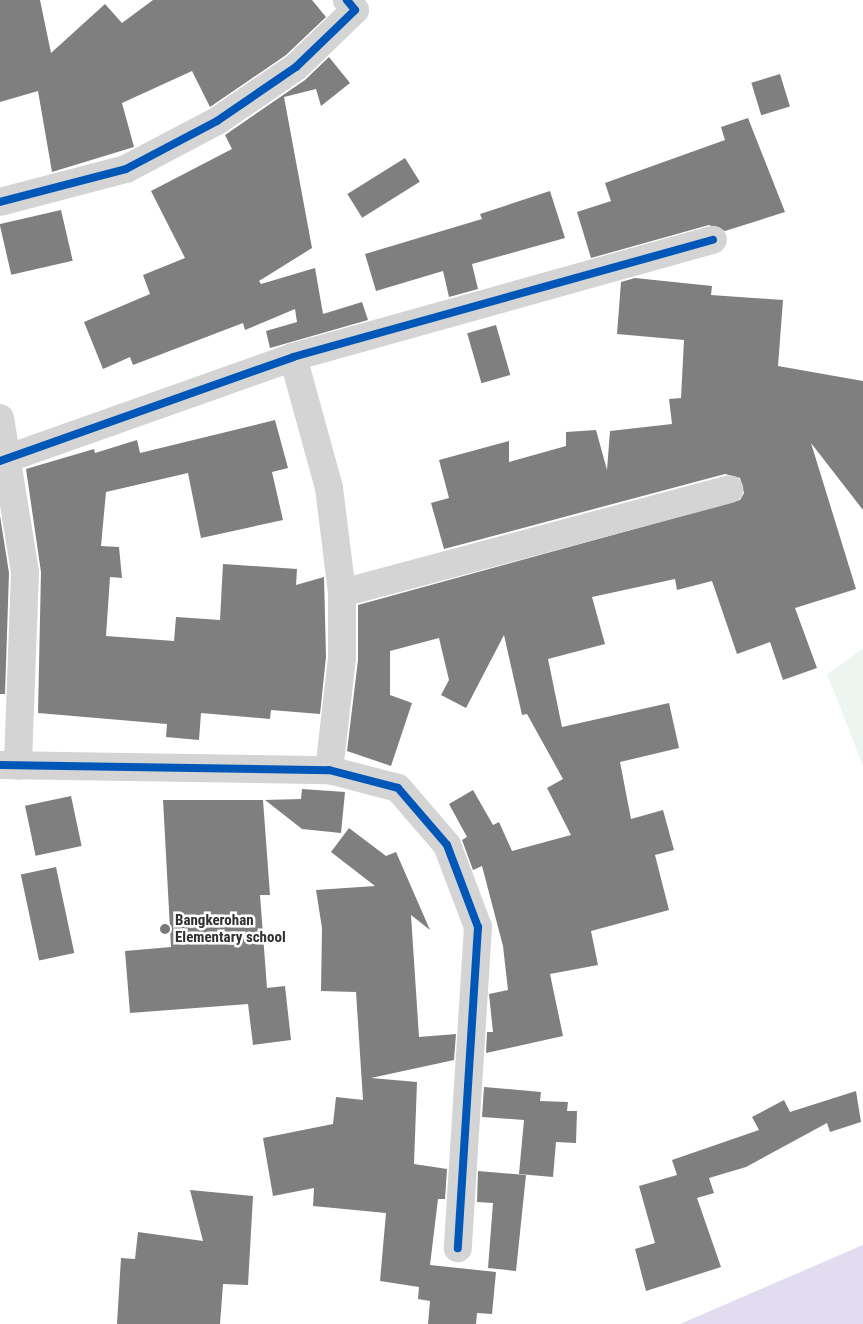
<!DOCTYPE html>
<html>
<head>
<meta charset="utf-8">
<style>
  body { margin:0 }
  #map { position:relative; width:863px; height:1324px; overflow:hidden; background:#fff; font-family:"Roboto Condensed",sans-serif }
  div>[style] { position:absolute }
  .green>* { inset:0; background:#edf5f0 }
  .water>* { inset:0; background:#e1dcf0 }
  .building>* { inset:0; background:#7f7f7f; transform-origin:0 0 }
  .minor>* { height:28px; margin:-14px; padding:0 14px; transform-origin:14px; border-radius:14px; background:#d4d4d4 }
  .cycleway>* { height:8px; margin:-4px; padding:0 4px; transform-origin:4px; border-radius:4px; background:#0057b8 }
  .dots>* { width:14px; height:14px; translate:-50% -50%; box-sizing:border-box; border:2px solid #fff; border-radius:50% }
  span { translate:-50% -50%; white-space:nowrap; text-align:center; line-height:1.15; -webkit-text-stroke:5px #fff; paint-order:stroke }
  .poi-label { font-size:15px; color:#303030; font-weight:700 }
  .left { translate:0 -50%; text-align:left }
</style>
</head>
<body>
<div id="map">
  <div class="green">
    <i style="clip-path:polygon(863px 649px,863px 766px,827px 674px)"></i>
  </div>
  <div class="water">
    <i style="clip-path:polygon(863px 1245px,863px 1324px,680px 1324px)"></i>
  </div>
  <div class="building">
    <i style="clip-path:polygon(0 0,40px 0,51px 53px,105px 4px,122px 23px,153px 0,312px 0,326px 17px,286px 55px,210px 107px,192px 71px,122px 103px,134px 147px,52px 172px,38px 91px,0 102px)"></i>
    <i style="clip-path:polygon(329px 57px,350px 83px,321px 106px,316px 89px,284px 97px,312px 248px,259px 281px,261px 284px,315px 268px,323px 314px,362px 302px,368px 320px,270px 348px,266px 331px,297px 322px,295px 309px,245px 330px,243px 323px,133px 365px,130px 357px,103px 369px,84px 322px,150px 294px,143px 275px,185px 258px,151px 191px,232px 149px,225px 135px,305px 80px)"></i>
    <i style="left:780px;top:74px;width:34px;height:30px;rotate:73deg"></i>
    <i style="clip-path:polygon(748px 118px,785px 212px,725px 231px,709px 225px,591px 258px,577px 212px,611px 201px,605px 183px,725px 140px,721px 127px)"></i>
    <i style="left:405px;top:158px;width:28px;height:68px;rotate:58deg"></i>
    <i style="clip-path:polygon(550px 191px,565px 238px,472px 264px,478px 289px,449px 297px,443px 271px,376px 291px,365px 254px,482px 219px,480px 214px)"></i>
    <i style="left:61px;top:210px;width:52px;height:63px;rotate:77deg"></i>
    <i style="clip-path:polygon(635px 278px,712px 286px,711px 295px,783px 300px,778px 366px,863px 381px,863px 510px,811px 443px,856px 589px,795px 608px,817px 668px,783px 680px,770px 642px,737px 654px,712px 581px,677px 590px,675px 579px,592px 597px,605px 644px,548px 659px,562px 727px,669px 703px,679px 748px,620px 762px,631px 819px,663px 810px,674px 850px,655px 855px,669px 910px,591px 931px,598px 965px,550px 974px,563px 1036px,486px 1053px,487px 1032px,493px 1032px,489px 994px,508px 990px,503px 946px,482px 866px,473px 870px,462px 840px,467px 837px,449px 804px,473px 790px,493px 825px,499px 822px,512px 851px,571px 835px,547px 788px,563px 779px,527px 714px,522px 715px,504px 635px,466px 708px,441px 695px,449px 680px,439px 638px,390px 651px,390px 695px,412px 703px,391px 766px,347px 751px,358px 660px,358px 605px,740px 500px,744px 493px,740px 478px,725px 474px,444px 549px,431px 503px,449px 498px,439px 460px,509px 441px,509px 462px,566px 446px,566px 432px,596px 430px,607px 470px,610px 431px,672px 424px,669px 399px,681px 398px,684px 340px,617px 334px,621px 282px)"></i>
    <i style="left:496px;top:325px;width:52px;height:30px;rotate:74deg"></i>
    <i style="clip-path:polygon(275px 420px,288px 468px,272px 472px,283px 520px,201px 538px,188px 473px,106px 492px,101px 546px,119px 547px,122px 578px,110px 577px,106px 636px,174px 641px,176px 617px,220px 620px,223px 564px,297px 569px,296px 585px,324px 577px,326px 657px,320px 714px,271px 710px,270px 719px,201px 713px,199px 740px,166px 737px,167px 724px,38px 713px,41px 572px,26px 469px,94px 449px,95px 453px,137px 440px,140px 453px)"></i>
    <i style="clip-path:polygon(0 516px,9px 573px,5px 694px,0 694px)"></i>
    <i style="clip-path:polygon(302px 789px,345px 792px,341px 833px,302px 829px,265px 800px,301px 799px)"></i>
    <i style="left:71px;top:796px;width:51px;height:47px;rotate:78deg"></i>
    <i style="clip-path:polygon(163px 800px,263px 800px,270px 895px,260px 895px,267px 988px,285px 986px,291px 1040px,253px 1045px,248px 1004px,130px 1013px,125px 951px,171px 947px)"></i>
    <i style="clip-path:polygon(349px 828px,386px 856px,396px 852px,430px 930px,411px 915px,419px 1037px,456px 1034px,454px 1060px,371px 1078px,417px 1082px,414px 1164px,447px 1169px,445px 1199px,438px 1199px,430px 1265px,496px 1272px,492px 1314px,477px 1313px,476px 1324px,428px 1324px,430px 1301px,418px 1299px,419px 1287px,380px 1281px,386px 1213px,313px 1206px,314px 1188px,273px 1196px,263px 1138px,333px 1124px,336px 1097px,363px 1100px,356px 992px,321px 991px,322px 928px,316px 890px,375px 886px,331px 852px)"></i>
    <i style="left:56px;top:867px;width:88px;height:36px;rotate:78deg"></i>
    <i style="clip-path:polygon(484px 1087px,541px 1092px,540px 1101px,568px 1102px,567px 1111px,577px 1111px,576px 1143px,556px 1142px,553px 1177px,519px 1174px,524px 1120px,482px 1117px)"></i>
    <i style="clip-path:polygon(856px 1091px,861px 1122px,830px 1132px,827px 1123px,746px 1167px,709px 1178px,714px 1193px,697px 1198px,721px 1267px,646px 1291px,635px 1249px,655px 1243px,639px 1186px,677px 1175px,672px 1160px,759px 1130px,752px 1117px,784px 1100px,790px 1112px)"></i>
    <i style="clip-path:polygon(478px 1171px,526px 1175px,516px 1271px,488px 1268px,493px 1203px,477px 1202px)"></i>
    <i style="clip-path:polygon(190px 1190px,253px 1196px,248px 1285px,223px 1284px,220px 1324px,117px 1324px,121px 1258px,135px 1259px,138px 1232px,203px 1241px)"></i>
  </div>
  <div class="minor">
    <i style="left:0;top:202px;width:130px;rotate:-14.7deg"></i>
    <i style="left:126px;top:169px;width:103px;rotate:-27.8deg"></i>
    <i style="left:217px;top:121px;width:96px;rotate:-34.4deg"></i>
    <i style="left:296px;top:67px;width:82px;rotate:-44deg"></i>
    <i style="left:355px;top:10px;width:13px;rotate:-129deg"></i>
    <i style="left:293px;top:357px;width:136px;rotate:74.6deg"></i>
    <i style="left:329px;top:488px;width:106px;rotate:82.9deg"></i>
    <i style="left:342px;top:593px;width:65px;rotate:90deg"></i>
    <i style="left:342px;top:658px;width:113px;rotate:96.6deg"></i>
    <i style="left:0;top:418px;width:156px;rotate:80.8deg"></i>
    <i style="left:25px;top:572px;width:194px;rotate:92.1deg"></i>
    <i style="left:0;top:461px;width:311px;rotate:-19.5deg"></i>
    <i style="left:293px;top:357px;width:436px;rotate:-15.6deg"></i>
    <i style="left:342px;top:593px;width:401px;rotate:-15deg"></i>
    <i style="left:0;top:765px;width:329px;rotate:0.9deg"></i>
    <i style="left:329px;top:770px;width:71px;rotate:14.6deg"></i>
    <i style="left:398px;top:788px;width:75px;rotate:49.3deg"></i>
    <i style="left:447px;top:845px;width:88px;rotate:69.3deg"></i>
    <i style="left:478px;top:927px;width:322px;rotate:93.6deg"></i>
  </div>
  <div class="cycleway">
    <i style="left:0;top:202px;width:130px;rotate:-14.7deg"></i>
    <i style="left:126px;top:169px;width:103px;rotate:-27.8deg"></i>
    <i style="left:217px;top:121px;width:96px;rotate:-34.4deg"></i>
    <i style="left:296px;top:67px;width:82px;rotate:-44deg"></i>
    <i style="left:355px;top:10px;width:13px;rotate:-129deg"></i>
    <i style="left:0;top:461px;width:311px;rotate:-19.5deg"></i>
    <i style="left:293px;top:357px;width:436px;rotate:-15.6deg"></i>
    <i style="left:0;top:765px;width:329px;rotate:0.9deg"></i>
    <i style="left:329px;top:770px;width:71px;rotate:14.6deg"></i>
    <i style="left:398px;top:788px;width:75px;rotate:49.3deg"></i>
    <i style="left:447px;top:845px;width:88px;rotate:69.3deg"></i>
    <i style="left:478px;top:927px;width:322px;rotate:93.6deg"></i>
  </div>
  <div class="dots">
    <i style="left:165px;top:929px;background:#787878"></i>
  </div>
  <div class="poi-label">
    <span class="left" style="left:175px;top:929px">Bangkerohan<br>Elementary school</span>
  </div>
</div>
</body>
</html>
